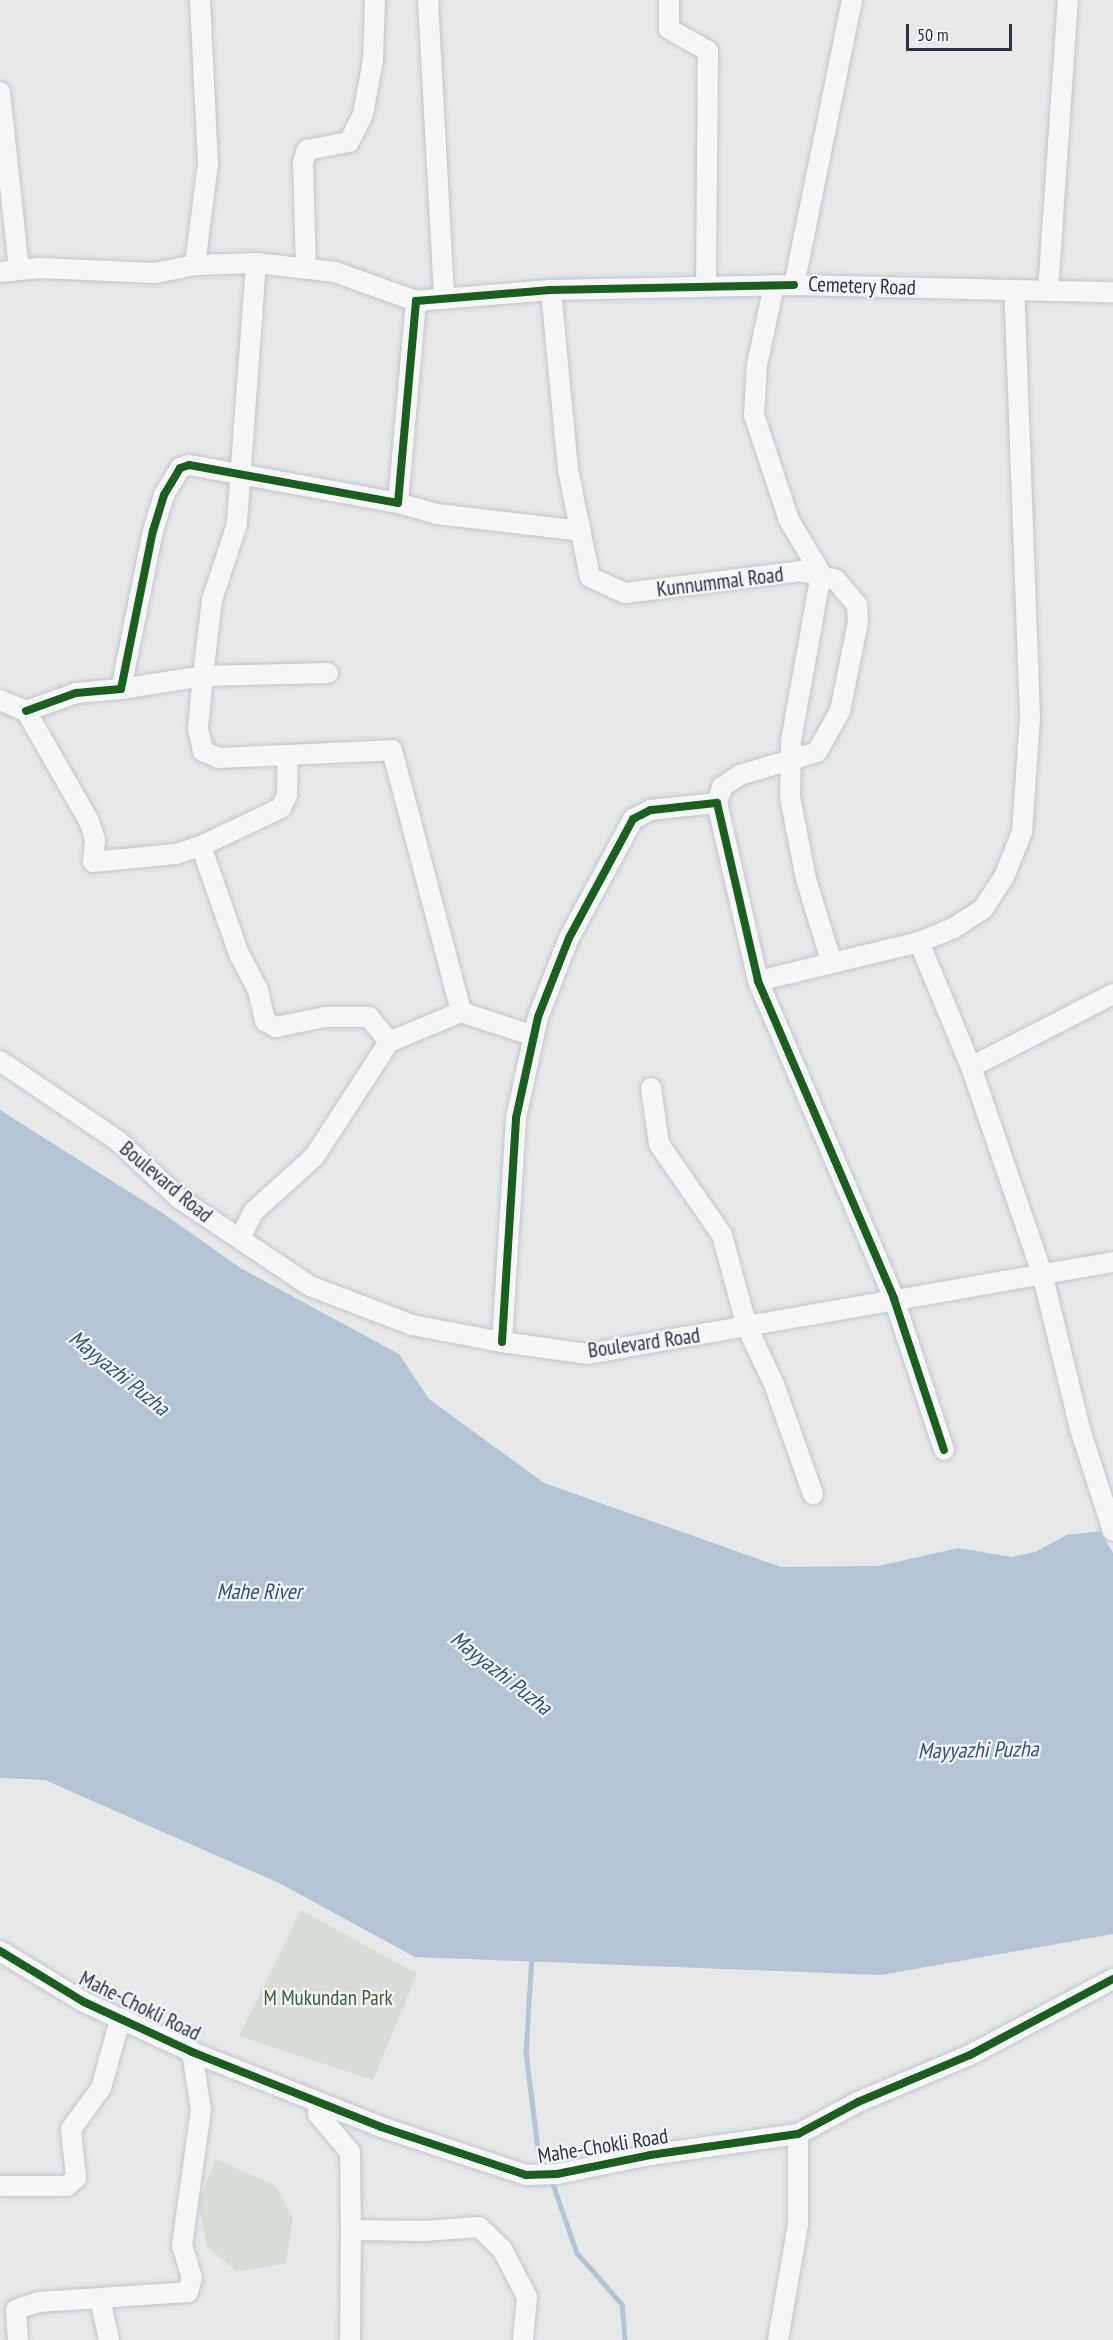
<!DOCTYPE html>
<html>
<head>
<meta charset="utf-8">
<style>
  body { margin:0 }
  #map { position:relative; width:1113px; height:2340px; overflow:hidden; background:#e6e8ea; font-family:"PT Sans Narrow",sans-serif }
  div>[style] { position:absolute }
  .green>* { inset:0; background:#d6ded6 }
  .water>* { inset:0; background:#b4c4d5 }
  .stream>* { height:4.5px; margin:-2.25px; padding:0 2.25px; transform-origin:2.25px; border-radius:2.25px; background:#b4c4d5 }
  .roads { filter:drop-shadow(0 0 2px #c4c6c8) drop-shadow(0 0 2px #c4c6c8) }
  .minor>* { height:20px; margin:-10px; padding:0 10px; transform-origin:10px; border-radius:10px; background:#f5f6f7 }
  .cycleway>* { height:8px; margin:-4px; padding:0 4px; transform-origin:4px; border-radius:4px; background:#1b5e20 }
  span { translate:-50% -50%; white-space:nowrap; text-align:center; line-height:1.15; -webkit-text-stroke:4.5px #f4f6f9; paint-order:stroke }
  .street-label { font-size:21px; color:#2b3445 }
  .park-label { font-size:21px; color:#3f6138 }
  .water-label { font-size:22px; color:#34527a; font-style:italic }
  .scale { position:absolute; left:906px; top:24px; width:106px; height:27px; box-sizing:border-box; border:3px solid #2b3445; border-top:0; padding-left:8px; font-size:18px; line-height:21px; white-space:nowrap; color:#2b3445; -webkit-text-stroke:4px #f4f6f9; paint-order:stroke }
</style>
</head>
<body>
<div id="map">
  <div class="green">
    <i style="clip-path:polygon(301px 1910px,417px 1974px,373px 2080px,239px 2036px)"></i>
    <i style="clip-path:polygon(216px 2159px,276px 2186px,293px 2218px,286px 2263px,237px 2272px,207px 2246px,198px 2202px)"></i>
  </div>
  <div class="water">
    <i style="clip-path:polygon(0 1110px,161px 1212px,242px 1269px,399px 1354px,429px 1399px,544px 1483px,781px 1567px,878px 1566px,959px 1548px,1011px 1557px,1035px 1552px,1067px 1535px,1100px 1531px,1113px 1553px,1113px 1934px,881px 1975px,415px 1957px,279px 1883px,45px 1780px,0 1778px)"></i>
  </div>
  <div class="stream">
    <i style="left:532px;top:1955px;width:97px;rotate:93.5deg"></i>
    <i style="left:526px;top:2052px;width:99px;rotate:83deg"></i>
    <i style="left:551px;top:2178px;width:79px;rotate:70.9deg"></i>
    <i style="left:577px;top:2253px;width:68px;rotate:48.6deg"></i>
    <i style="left:622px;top:2304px;width:36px;rotate:85deg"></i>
  </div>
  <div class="roads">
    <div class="minor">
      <i style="left:428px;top:0;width:299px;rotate:86.9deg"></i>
      <i style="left:669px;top:0;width:29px;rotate:90deg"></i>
      <i style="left:669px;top:29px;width:45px;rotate:29.4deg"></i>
      <i style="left:708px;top:51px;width:235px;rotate:90.5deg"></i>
      <i style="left:852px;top:0;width:291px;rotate:101.5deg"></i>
      <i style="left:794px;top:285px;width:319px;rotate:1.3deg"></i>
      <i style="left:0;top:92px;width:179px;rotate:83.9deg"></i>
      <i style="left:256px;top:263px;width:80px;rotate:6.5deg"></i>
      <i style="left:335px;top:272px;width:86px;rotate:19.7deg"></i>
      <i style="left:195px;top:265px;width:102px;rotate:-82.7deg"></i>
      <i style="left:208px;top:164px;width:164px;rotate:-92.8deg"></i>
      <i style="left:306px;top:269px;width:107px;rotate:-91.6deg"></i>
      <i style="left:303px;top:162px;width:13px;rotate:-72deg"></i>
      <i style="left:307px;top:150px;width:43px;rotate:-10.8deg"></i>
      <i style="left:349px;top:142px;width:31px;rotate:-63deg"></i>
      <i style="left:363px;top:114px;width:55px;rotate:-79.5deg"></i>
      <i style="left:373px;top:60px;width:60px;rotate:-88.1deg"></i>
      <i style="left:0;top:272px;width:40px;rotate:-5.7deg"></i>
      <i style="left:40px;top:268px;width:115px;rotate:2.5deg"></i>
      <i style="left:155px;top:273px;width:41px;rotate:-11.3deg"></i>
      <i style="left:195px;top:265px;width:61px;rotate:-1.9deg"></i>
      <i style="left:256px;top:263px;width:262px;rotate:94.2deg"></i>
      <i style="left:237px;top:524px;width:80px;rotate:108.2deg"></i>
      <i style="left:212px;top:600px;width:77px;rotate:96.8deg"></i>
      <i style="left:203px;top:676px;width:125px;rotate:-1.4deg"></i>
      <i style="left:774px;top:285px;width:82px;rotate:102deg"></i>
      <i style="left:757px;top:365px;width:50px;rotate:93.4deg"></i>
      <i style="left:754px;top:415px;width:111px;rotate:71.6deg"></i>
      <i style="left:789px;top:520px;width:63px;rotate:59.3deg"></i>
      <i style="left:821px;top:574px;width:170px;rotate:100.2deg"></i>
      <i style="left:791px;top:741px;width:56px;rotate:91deg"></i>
      <i style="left:790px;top:797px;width:84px;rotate:79deg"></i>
      <i style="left:806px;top:879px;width:86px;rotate:73deg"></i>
      <i style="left:551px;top:290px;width:181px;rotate:84.6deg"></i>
      <i style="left:568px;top:470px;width:109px;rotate:78.4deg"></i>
      <i style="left:590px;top:577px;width:38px;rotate:25deg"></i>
      <i style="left:625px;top:593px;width:177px;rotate:-7.1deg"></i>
      <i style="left:801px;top:571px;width:36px;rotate:14deg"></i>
      <i style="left:836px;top:580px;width:33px;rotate:50deg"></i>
      <i style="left:857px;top:605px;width:17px;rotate:87deg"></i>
      <i style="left:858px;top:622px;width:91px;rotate:101.4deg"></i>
      <i style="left:840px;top:711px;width:47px;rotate:119.3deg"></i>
      <i style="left:817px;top:752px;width:80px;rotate:163.4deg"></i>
      <i style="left:740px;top:775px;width:22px;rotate:146deg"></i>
      <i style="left:722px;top:787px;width:17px;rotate:107deg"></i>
      <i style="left:1048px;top:291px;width:292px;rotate:-86.1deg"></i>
      <i style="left:398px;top:503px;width:41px;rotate:15.8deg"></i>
      <i style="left:437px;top:514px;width:145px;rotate:6.7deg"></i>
      <i style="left:121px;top:689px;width:83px;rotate:-9deg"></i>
      <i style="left:203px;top:676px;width:52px;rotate:95.5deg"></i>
      <i style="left:198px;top:728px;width:24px;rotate:78deg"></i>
      <i style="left:203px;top:751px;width:17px;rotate:24deg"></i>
      <i style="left:219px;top:758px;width:173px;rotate:-2.6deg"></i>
      <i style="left:392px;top:750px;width:271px;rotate:75.2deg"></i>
      <i style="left:0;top:700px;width:28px;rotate:23deg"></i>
      <i style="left:26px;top:711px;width:127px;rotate:60.2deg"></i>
      <i style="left:89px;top:821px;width:20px;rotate:72deg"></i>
      <i style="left:95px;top:840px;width:22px;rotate:95deg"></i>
      <i style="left:93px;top:862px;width:83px;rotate:-5.5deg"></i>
      <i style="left:176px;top:854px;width:26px;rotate:-18deg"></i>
      <i style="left:201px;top:846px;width:89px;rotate:-25.4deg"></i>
      <i style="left:281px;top:808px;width:14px;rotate:-65deg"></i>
      <i style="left:287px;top:795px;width:39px;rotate:-89deg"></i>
      <i style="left:26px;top:711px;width:53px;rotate:-19.8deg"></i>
      <i style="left:76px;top:693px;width:45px;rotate:-5.1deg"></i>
      <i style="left:121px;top:689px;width:161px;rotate:-78.6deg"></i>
      <i style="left:153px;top:531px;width:38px;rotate:-73deg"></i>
      <i style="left:164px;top:495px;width:31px;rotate:-59deg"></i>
      <i style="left:180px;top:468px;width:9px;rotate:-18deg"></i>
      <i style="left:189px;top:465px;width:212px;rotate:10.3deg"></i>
      <i style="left:398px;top:503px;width:203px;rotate:-84.9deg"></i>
      <i style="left:416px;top:301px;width:135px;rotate:-4.7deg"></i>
      <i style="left:551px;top:290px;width:243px;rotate:-1.2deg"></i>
      <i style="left:201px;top:846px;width:114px;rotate:70.6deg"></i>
      <i style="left:239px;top:954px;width:41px;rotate:62.2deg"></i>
      <i style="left:258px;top:990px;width:32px;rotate:77deg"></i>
      <i style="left:265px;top:1021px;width:13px;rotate:29deg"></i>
      <i style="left:276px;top:1027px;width:50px;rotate:-11.5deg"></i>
      <i style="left:325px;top:1017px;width:44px"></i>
      <i style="left:369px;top:1017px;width:32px;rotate:51deg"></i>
      <i style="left:919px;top:942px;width:135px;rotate:67.4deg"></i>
      <i style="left:971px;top:1067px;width:218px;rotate:71deg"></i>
      <i style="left:1042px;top:1273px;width:161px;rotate:76.3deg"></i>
      <i style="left:1080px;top:1429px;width:107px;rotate:72.1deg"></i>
      <i style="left:758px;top:981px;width:166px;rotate:-13.6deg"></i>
      <i style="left:919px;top:942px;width:35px;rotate:-22deg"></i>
      <i style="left:952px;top:929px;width:37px;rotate:-33deg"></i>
      <i style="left:983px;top:909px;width:38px;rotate:-57deg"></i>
      <i style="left:1004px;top:877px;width:48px;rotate:-68.2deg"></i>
      <i style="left:1022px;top:832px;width:114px;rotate:-86deg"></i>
      <i style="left:1030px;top:718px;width:427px;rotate:-92.1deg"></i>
      <i style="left:0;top:1061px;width:143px;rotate:34.1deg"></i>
      <i style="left:118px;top:1141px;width:85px;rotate:43.1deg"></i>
      <i style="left:180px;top:1199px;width:156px;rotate:33.8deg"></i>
      <i style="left:310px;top:1286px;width:109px;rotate:20.9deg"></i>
      <i style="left:412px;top:1325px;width:92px;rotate:10.7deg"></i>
      <i style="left:502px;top:1342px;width:86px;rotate:8deg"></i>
      <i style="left:587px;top:1354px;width:534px;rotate:-9.92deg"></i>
      <i style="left:971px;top:1067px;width:160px;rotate:-27.2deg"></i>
      <i style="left:651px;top:1088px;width:57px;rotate:81.9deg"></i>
      <i style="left:659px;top:1144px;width:111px;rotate:55.3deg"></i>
      <i style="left:722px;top:1235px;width:95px;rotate:74.8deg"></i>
      <i style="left:747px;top:1327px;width:63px;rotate:64.7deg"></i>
      <i style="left:774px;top:1384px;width:117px;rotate:70.5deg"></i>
      <i style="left:240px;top:1238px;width:30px;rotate:-63deg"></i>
      <i style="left:254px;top:1211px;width:81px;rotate:-42deg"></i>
      <i style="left:314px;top:1157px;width:137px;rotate:-56.9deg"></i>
      <i style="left:389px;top:1042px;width:78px;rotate:-22.6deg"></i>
      <i style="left:461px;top:1012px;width:77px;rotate:18.2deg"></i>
      <i style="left:502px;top:1342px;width:224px;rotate:-86.4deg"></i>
      <i style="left:516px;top:1118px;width:103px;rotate:-77.7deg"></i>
      <i style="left:538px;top:1017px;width:85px;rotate:-68.6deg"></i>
      <i style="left:569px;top:938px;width:135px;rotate:-61.7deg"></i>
      <i style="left:633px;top:819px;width:20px;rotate:-27deg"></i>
      <i style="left:651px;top:810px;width:66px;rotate:-6.1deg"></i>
      <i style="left:717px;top:803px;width:183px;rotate:77deg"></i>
      <i style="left:758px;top:981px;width:346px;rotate:66.8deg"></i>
      <i style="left:894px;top:1299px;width:159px;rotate:71.7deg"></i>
      <i style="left:0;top:1951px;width:98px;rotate:31.3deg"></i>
      <i style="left:84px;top:2002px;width:119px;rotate:24.8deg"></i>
      <i style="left:192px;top:2052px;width:203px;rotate:21.6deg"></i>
      <i style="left:381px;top:2127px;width:153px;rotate:18.3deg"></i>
      <i style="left:526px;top:2175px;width:31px;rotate:-2deg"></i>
      <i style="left:557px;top:2174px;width:95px;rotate:-11.5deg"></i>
      <i style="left:650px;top:2155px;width:149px;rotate:-8.1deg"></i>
      <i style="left:798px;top:2134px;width:68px;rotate:-28.1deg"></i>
      <i style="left:858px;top:2102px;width:121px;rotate:-22.8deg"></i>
      <i style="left:970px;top:2055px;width:162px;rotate:-28deg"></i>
      <i style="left:318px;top:2102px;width:12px;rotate:90deg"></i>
      <i style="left:318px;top:2114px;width:50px;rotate:49.9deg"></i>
      <i style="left:350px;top:2152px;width:78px;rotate:89.3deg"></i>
      <i style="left:351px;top:2230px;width:73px;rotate:0.8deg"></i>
      <i style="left:424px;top:2231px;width:55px;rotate:-4.2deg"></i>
      <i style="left:479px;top:2227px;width:32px;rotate:44deg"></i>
      <i style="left:502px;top:2249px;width:54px;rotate:62.5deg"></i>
      <i style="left:527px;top:2297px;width:43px;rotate:95.3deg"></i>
      <i style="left:0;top:2186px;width:67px"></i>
      <i style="left:67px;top:2186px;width:12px;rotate:-42deg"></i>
      <i style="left:76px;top:2178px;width:49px;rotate:-95.8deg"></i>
      <i style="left:71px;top:2129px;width:51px;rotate:-53.8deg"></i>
      <i style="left:101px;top:2088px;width:71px;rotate:-74.4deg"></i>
      <i style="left:100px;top:2299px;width:42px;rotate:77.6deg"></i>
      <i style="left:18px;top:2340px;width:30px;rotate:-94deg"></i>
      <i style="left:16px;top:2310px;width:8px;rotate:-23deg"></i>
      <i style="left:23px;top:2307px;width:17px;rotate:-17deg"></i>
      <i style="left:39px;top:2302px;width:149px;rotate:-3.8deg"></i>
      <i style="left:188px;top:2292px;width:15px;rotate:-74deg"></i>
      <i style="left:192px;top:2278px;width:34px;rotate:-107deg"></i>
      <i style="left:182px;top:2245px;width:136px;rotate:-82deg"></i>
      <i style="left:201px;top:2110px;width:59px;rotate:-98.8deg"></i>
      <i style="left:350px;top:2340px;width:110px;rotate:-89.5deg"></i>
      <i style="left:778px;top:2340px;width:118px;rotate:-80.2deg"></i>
      <i style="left:798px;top:2224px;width:90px;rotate:-90deg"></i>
    </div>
  </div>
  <div class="cycleway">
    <i style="left:26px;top:711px;width:53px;rotate:-19.8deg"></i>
    <i style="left:76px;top:693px;width:45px;rotate:-5.1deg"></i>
    <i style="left:121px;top:689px;width:161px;rotate:-78.6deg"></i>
    <i style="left:153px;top:531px;width:38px;rotate:-73deg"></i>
    <i style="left:164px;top:495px;width:31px;rotate:-59deg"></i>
    <i style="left:180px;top:468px;width:9px;rotate:-18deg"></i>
    <i style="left:189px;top:465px;width:212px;rotate:10.3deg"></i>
    <i style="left:398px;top:503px;width:203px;rotate:-84.9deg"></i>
    <i style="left:416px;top:301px;width:135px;rotate:-4.7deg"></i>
    <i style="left:551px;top:290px;width:243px;rotate:-1.2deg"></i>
    <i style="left:502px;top:1342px;width:224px;rotate:-86.4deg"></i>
    <i style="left:516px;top:1118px;width:103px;rotate:-77.7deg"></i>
    <i style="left:538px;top:1017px;width:85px;rotate:-68.6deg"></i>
    <i style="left:569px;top:938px;width:135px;rotate:-61.7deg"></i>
    <i style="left:633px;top:819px;width:20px;rotate:-27deg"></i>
    <i style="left:651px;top:810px;width:66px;rotate:-6.1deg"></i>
    <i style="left:717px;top:803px;width:183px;rotate:77deg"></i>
    <i style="left:758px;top:981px;width:346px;rotate:66.8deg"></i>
    <i style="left:894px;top:1299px;width:159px;rotate:71.7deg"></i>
    <i style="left:0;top:1951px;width:98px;rotate:31.3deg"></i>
    <i style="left:84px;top:2002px;width:119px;rotate:24.8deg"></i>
    <i style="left:192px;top:2052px;width:203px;rotate:21.6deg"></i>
    <i style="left:381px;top:2127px;width:153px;rotate:18.3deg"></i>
    <i style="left:526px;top:2175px;width:31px;rotate:-2deg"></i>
    <i style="left:557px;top:2174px;width:95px;rotate:-11.5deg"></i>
    <i style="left:650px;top:2155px;width:149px;rotate:-8.1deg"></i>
    <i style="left:798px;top:2134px;width:68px;rotate:-28.1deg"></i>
    <i style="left:858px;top:2102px;width:121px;rotate:-22.8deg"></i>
    <i style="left:970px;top:2055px;width:162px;rotate:-28deg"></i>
  </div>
  <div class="street-label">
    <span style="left:862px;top:286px;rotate:2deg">Cemetery Road</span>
    <span style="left:720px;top:582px;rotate:-7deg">Kunnummal Road</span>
    <span style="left:166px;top:1182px;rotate:40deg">Boulevard Road</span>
    <span style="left:644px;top:1343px;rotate:-8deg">Boulevard Road</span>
    <span style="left:140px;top:2006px;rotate:26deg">Mahe-Chokli Road</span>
    <span style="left:603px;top:2146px;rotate:-9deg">Mahe-Chokli Road</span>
  </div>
  <div class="park-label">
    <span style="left:328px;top:1998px">M Mukundan Park</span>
  </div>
  <div class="water-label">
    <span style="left:119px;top:1373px;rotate:39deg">Mayyazhi Puzha</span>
    <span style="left:259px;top:1592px">Mahe River</span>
    <span style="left:501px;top:1673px;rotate:38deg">Mayyazhi Puzha</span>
    <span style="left:978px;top:1750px;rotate:-1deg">Mayyazhi Puzha</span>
  </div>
  <div class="scale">50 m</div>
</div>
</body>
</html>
